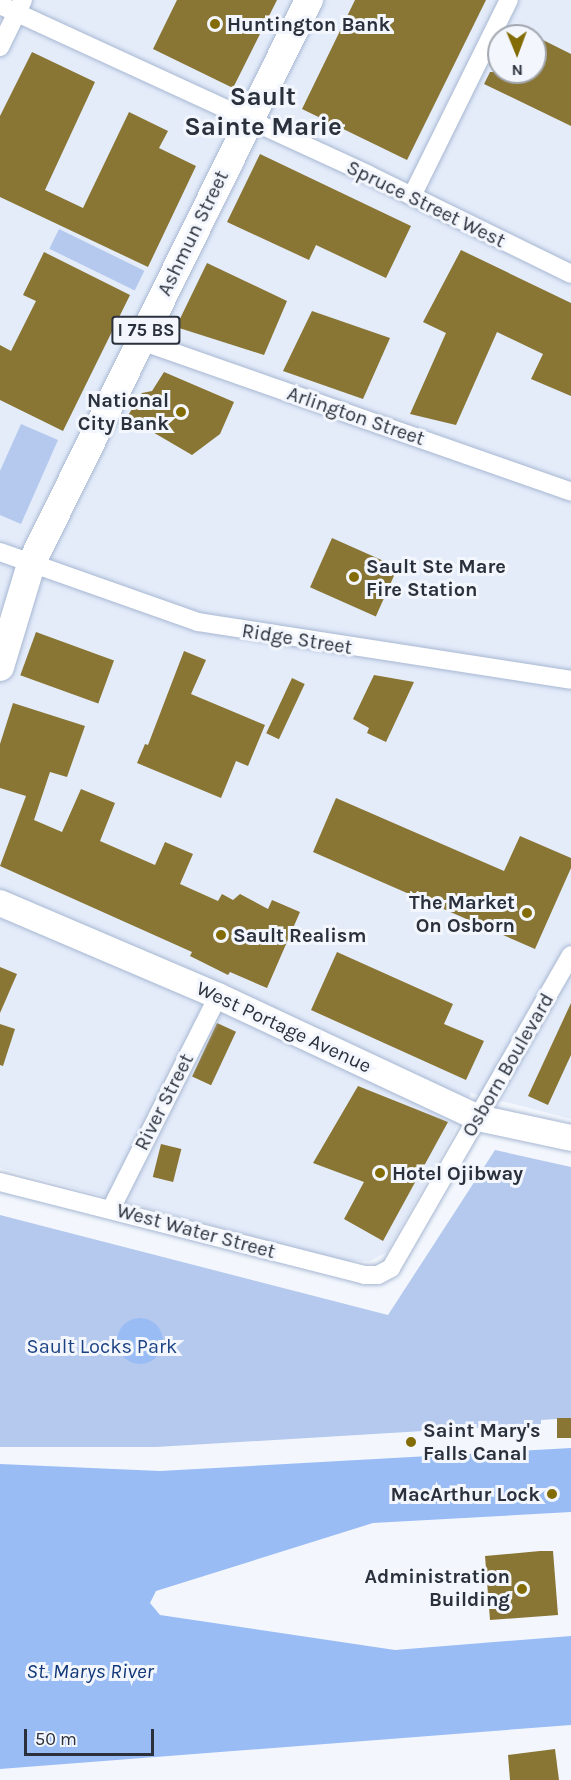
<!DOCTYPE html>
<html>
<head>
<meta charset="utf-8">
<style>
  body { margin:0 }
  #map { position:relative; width:571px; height:1780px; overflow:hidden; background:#f3f7fd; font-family:Karla,sans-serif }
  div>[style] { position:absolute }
  .built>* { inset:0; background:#e4ecfa }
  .green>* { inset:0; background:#b4c9ed; transform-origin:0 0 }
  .water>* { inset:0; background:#9abcf4 }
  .round { border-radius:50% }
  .building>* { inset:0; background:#897534; transform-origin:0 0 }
  .roads { filter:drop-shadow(0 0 2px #a7b7d2) drop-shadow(0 0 2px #a7b7d2) }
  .street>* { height:18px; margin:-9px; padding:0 9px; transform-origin:9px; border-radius:9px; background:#fff }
  .secondary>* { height:26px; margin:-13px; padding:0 13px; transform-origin:13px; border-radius:13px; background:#fff }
  .primary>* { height:28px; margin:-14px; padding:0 14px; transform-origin:14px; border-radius:14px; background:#fff }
  .dots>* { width:16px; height:16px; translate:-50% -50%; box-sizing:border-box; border:3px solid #f3f7fd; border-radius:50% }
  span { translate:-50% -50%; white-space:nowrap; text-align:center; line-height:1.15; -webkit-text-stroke:6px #f3f7fd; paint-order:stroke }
  .shield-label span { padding:2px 4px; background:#f3f7fd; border:2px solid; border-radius:4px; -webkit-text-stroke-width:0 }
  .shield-label { font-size:18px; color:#2b313c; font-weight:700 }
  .poi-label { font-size:20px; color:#2b313c; font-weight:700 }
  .left { translate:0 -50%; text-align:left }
  .right { translate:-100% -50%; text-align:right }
  .street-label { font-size:20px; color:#2b313c }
  .park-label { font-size:20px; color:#1c4284 }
  .water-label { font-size:21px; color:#123879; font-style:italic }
  .district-label { font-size:26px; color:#2b313c; font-weight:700 }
  .north { position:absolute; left:487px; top:24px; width:60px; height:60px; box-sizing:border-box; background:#f3f7fd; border:2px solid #a3a8b0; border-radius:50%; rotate:179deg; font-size:16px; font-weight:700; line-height:24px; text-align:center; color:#2b313c }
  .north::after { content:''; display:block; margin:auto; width:21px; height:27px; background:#836b06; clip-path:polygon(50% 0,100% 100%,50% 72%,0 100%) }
  .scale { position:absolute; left:24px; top:1729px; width:130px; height:27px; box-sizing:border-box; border:3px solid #2b313c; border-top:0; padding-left:8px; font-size:18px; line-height:21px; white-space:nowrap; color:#2b313c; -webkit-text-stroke:4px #f3f7fd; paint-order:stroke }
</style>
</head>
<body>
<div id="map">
  <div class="built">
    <i style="clip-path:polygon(evenodd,0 0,571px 0,571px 1119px,471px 1093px,453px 1134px,387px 1252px,370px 1261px,343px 1261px,0 1168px,0 0,499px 36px,535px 36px,535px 72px,499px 72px,499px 36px)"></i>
  </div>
  <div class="green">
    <i style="left:59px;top:229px;width:95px;height:22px;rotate:26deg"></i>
    <i style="clip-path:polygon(21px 424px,58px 440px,21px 524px,0 515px,0 471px)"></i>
    <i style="clip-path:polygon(495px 1150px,571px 1167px,571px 1418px,541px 1420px,541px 1424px,156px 1447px,0 1447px,0 1215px,388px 1315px)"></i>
  </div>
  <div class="water">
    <i class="round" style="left:117px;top:1318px;width:46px;height:46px"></i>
    <i style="clip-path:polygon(571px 1448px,571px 1512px,373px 1523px,156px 1591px,150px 1603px,160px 1615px,395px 1650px,571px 1636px,571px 1725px,0 1769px,0 1464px,160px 1471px)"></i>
  </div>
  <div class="building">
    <i style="clip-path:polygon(177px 0,277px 0,233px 88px,153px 49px)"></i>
    <i style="clip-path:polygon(355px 0,486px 0,407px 160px,302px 109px)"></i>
    <i style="clip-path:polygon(535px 36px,571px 54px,571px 126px,484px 84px,490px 72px,535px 72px)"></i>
    <i style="clip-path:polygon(32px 52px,95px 82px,45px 190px,83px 208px,129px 112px,168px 131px,159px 148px,196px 166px,148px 267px,0 197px,0 116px)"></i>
    <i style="clip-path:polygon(260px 154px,411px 226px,386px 278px,316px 245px,309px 260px,227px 222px)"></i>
    <i style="clip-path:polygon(461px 250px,571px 303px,571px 396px,531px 379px,543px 354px,497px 332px,456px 425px,410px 414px,446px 333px,423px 322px)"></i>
    <i style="clip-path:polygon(44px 252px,130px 295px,63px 431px,0 400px,0 345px,11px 351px,36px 301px,23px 295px)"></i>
    <i style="clip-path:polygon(207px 263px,287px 301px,264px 355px,176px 327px)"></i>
    <i style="clip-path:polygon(312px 311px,390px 338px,363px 399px,283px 371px)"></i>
    <i style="clip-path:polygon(164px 372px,234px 402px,220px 434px,192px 455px,127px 417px,142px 393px,152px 391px)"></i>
    <i style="left:332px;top:538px;width:72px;height:54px;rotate:24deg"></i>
    <i style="left:36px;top:632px;width:83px;height:46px;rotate:20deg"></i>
    <i style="clip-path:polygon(184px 651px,206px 660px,191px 694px,265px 725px,248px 766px,236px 761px,221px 798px,137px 763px,145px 744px,148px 745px)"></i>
    <i style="clip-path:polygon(374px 675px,414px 682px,386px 742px,367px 733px,369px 728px,353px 719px)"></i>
    <i style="left:292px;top:678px;width:14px;height:61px;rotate:25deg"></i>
    <i style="clip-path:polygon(13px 703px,85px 726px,67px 777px,50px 772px,34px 820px,62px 832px,81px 789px,115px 803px,100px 841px,155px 865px,165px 842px,193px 854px,180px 884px,218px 901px,222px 894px,233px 900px,240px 894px,268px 909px,272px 900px,300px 912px,267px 988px,230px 972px,228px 975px,190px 956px,192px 952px,0 866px,26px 796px,0 788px,0 744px)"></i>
    <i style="clip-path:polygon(336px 798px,504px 871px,520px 836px,571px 858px,571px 868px,535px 949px,313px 852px)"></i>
    <i style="clip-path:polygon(337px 952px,453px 1004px,444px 1024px,484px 1041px,466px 1080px,311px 1010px)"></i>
    <i style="clip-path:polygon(0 967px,17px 974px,0 1013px)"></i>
    <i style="clip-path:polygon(571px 1003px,571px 1055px,548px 1105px,528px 1096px)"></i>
    <i style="left:217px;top:1023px;width:21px;height:59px;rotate:25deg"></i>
    <i style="clip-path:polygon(0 1024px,15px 1029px,3px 1066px,0 1065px)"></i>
    <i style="clip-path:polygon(358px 1086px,448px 1122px,383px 1241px,344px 1219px,364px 1182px,313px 1163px)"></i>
    <i style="left:161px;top:1144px;width:21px;height:34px;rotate:14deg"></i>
    <i style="left:571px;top:1418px;width:20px;height:14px;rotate:90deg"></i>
    <i style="clip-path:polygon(540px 1551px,553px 1551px,558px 1615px,490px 1620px,485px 1556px)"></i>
    <i style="clip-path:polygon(555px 1749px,559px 1780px,510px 1780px,508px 1755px)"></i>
  </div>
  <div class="roads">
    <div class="street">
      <i style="left:0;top:5px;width:406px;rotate:24.7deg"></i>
      <i style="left:369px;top:175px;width:225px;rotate:26.1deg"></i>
      <i style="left:0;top:47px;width:52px;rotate:-63.9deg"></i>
      <i style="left:412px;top:196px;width:219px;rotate:-63.7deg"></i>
      <i style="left:141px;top:341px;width:456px;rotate:19.3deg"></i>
      <i style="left:0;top:552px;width:210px;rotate:19.5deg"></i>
      <i style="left:198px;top:622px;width:377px;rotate:8.8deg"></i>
      <i style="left:0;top:1182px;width:376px;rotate:14.3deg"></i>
      <i style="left:364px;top:1275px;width:14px"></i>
      <i style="left:378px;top:1275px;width:15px;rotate:-28deg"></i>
      <i style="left:391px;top:1268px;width:361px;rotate:-60.1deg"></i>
      <i style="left:111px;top:1209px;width:238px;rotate:-63.3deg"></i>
    </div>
    <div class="secondary">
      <i style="left:0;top:903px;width:237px;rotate:23.1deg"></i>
      <i style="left:218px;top:996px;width:287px;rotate:25.1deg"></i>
      <i style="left:478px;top:1118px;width:95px;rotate:12.1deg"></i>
    </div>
    <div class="primary">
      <i style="left:0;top:667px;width:108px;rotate:-73.2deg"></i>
      <i style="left:31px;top:564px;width:629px;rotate:-63.76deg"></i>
    </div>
  </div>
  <div class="dots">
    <i style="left:215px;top:24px;background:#836b06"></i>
    <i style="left:181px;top:412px;background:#836b06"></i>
    <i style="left:354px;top:577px;background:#836b06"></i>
    <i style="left:527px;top:913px;background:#836b06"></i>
    <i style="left:221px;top:935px;background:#836b06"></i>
    <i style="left:380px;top:1173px;background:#836b06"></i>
    <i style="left:411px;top:1442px;background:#836b06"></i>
    <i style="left:552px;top:1494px;background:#836b06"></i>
    <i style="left:522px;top:1589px;background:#836b06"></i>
  </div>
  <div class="shield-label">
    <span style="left:146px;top:330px">I 75 BS</span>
  </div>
  <div class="poi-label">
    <span class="left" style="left:227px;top:24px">Huntington Bank</span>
    <span class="right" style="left:169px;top:412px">National<br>City Bank</span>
    <span class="left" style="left:366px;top:578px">Sault Ste Mare<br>Fire Station</span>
    <span class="right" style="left:515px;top:914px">The Market<br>On Osborn</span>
    <span class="left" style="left:233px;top:935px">Sault Realism</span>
    <span class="left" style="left:392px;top:1173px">Hotel Ojibway</span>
    <span class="left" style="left:423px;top:1442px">Saint Mary's<br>Falls Canal</span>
    <span class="right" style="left:540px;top:1494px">MacArthur Lock</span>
    <span class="right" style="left:510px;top:1588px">Administration<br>Building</span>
  </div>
  <div class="street-label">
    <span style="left:426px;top:204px;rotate:26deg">Spruce Street West</span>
    <span style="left:193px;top:233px;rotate:-64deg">Ashmun Street</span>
    <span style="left:356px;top:416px;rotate:19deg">Arlington Street</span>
    <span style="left:297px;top:639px;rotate:9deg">Ridge Street</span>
    <span style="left:284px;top:1027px;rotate:25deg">West Portage Avenue</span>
    <span style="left:508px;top:1065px;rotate:-60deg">Osborn Boulevard</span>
    <span style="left:164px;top:1102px;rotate:-63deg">River Street</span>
    <span style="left:196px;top:1231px;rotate:15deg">West Water Street</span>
  </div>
  <div class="park-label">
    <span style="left:102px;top:1346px">Sault Locks Park</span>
  </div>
  <div class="water-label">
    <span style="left:90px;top:1671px">St. Marys River</span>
  </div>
  <div class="district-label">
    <span style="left:263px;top:112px">Sault<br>Sainte Marie</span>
  </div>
  <div class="north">N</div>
  <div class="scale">50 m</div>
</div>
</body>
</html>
